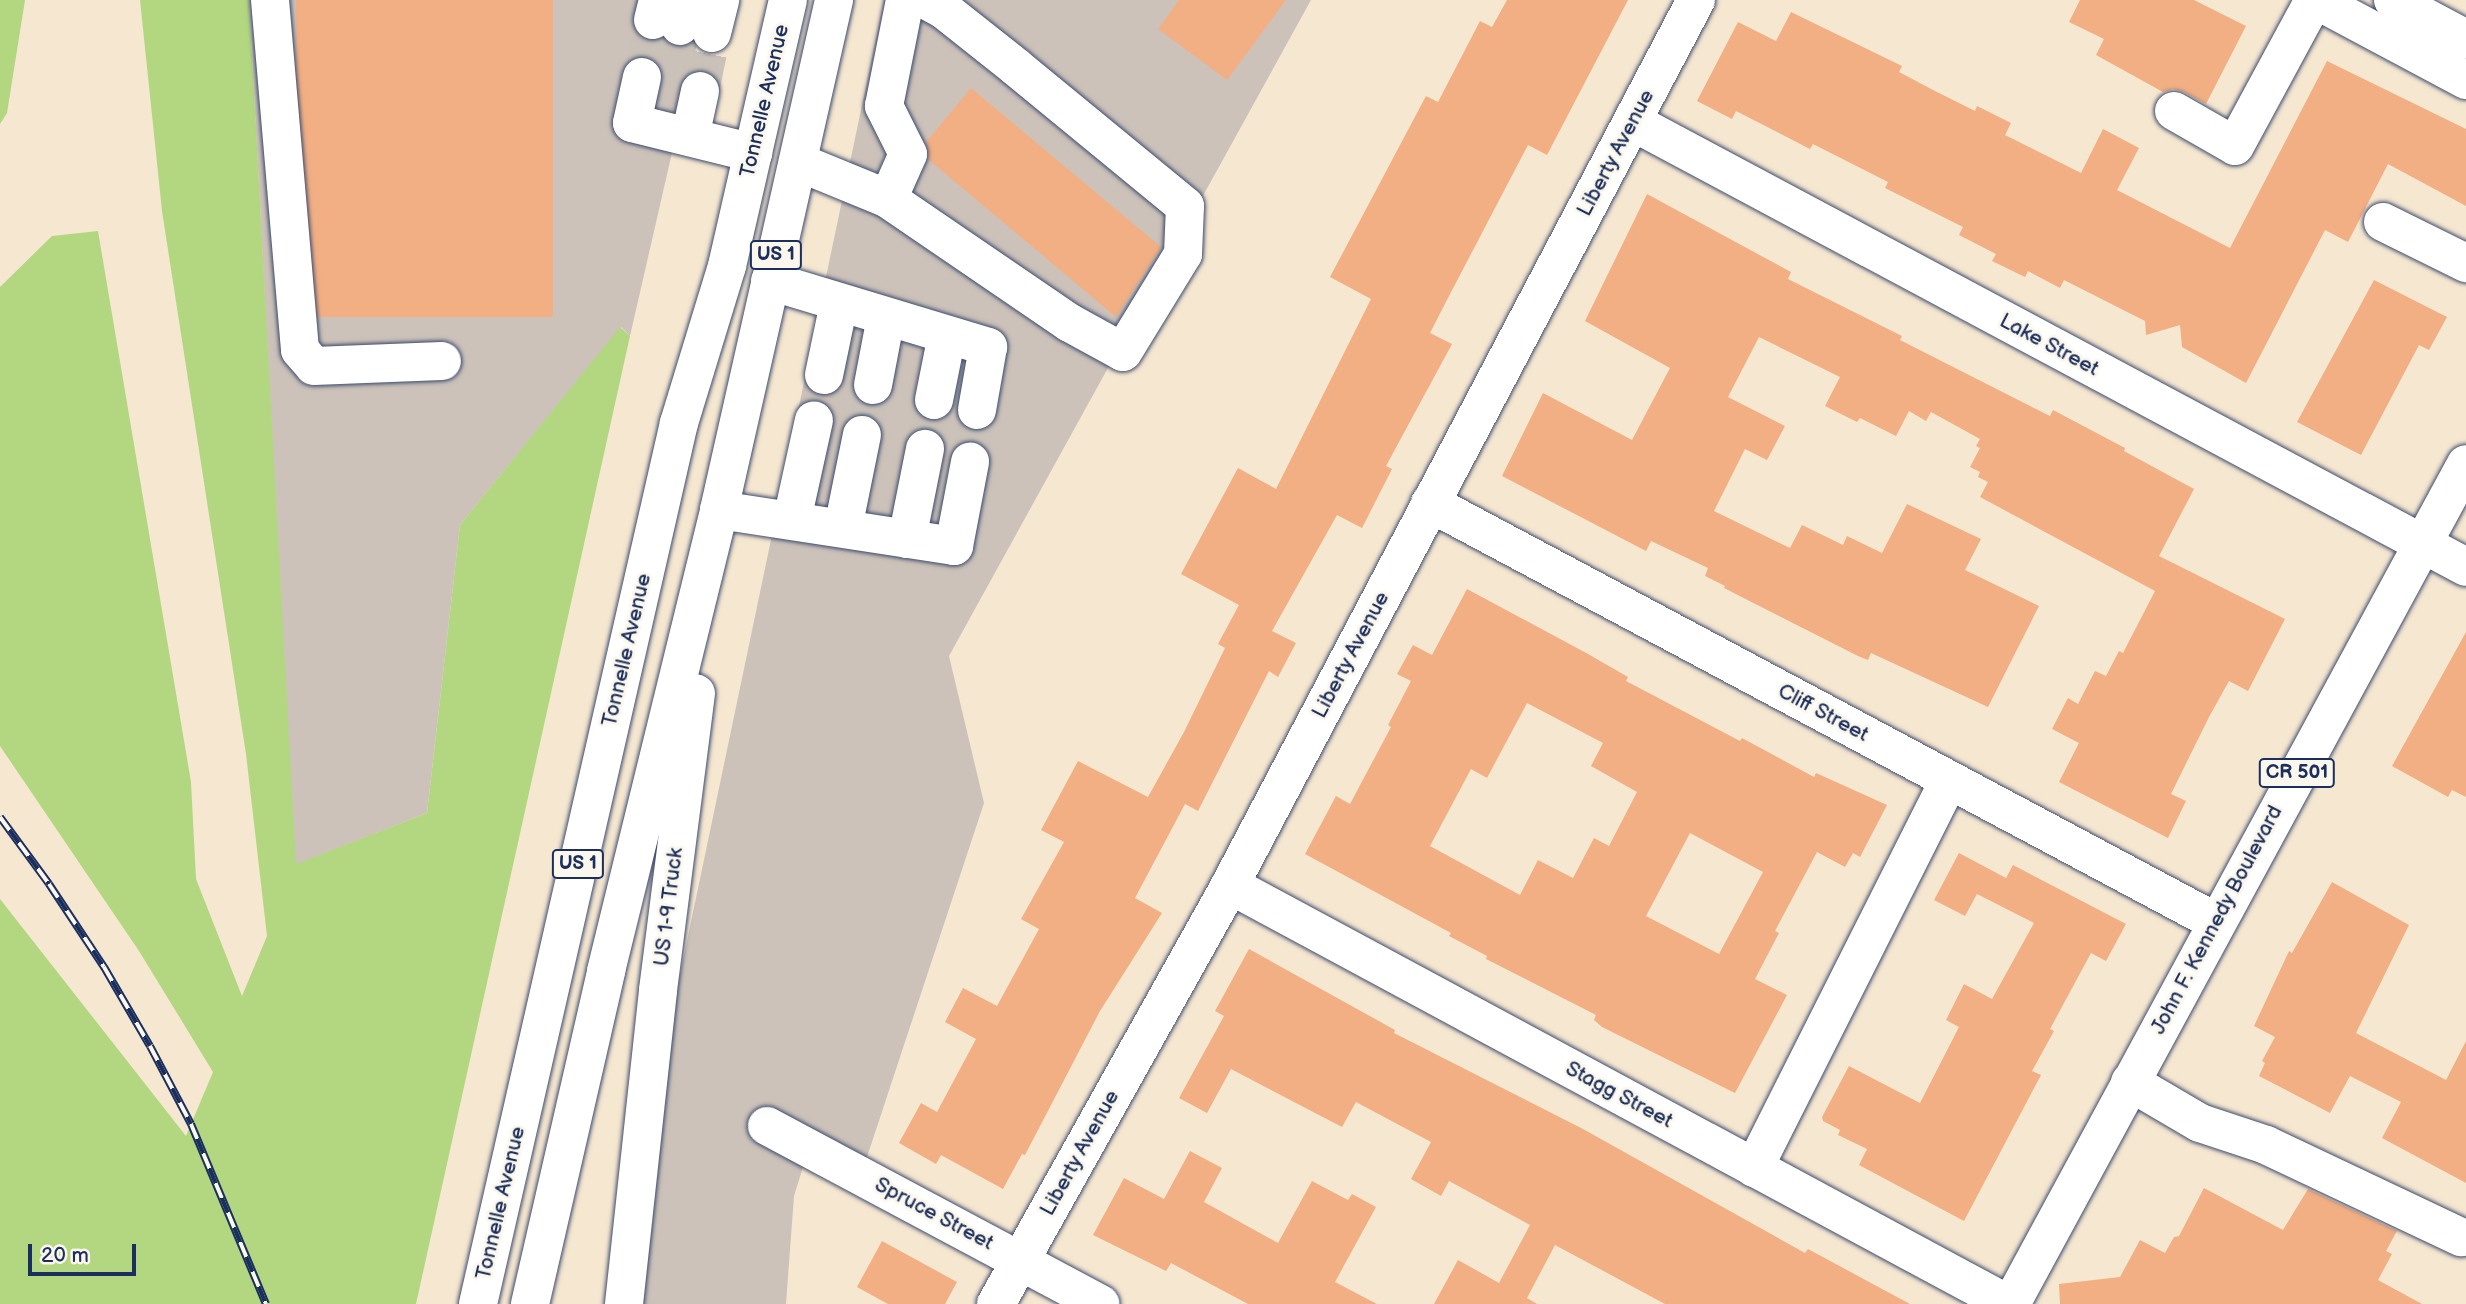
<!DOCTYPE html>
<html>
<head>
<meta charset="utf-8">
<style>
  body { margin:0 }
  #map { position:relative; width:2466px; height:1304px; overflow:hidden; background:#f6e7d0; font-family:"Balsamiq Sans",sans-serif }
  div>[style] { position:absolute }
  .industrial>* { inset:0; background:#ccc2b9 }
  .green>* { inset:0; background:#b2d780 }
  .building>* { inset:0; background:#f2af84; transform-origin:0 0 }
  .minor-tunnel>* { height:38px; margin-top:-19px; transform-origin:0; background:repeating-linear-gradient(90deg,#cac2b9 0 38px,transparent 0 57px) }
  .roads { filter:drop-shadow(0 0 2px #3c4b6f) drop-shadow(0 0 2px #3c4b6f) }
  .minor>* { height:38px; margin:-19px; padding:0 19px; transform-origin:19px; border-radius:19px; background:#fff }
  .major>* { height:38px; margin:-19px; padding:0 19px; transform-origin:19px; border-radius:19px; background:#fff }
  .highway>* { height:38px; margin:-19px; padding:0 19px; transform-origin:19px; border-radius:19px; background:#fff }
  .rail>* { height:8px; margin-top:-4px; transform-origin:0; background:repeating-linear-gradient(90deg,#fbf7ec 0 16px,#1b2f5e 0 32px); box-sizing:border-box; border-block:2px solid #1b2f5e }
  span { translate:-50% -50%; white-space:nowrap; text-align:center; line-height:1.15; -webkit-text-stroke:6px #fbf7ec; paint-order:stroke }
  .shield-label span { padding:2px 5px; background:#fbf7ec; border:2px solid; border-radius:5px; -webkit-text-stroke-width:0 }
  .shield-label { font-size:19px; color:#1b2f5e; font-weight:700 }
  .street-label { font-size:21px; color:#1b2f5e }
  .scale { position:absolute; left:28px; top:1244px; width:108px; height:32px; box-sizing:border-box; border:4px solid #1b2f5e; border-top:0; padding-left:9px; font-size:21px; line-height:24px; white-space:nowrap; color:#1b2f5e; -webkit-text-stroke:5px #fbf7ec; paint-order:stroke }
</style>
</head>
<body>
<div id="map">
  <div class="industrial">
    <i style="clip-path:polygon(249px 0,707px 0,630px 336px,621px 327px,460px 525px,427px 813px,295px 865px)"></i>
    <i style="clip-path:polygon(884px 0,1311px 0,949px 656px,984px 803px,864px 1166px,811px 1141px,794px 1196px,786px 1304px,611px 1304px)"></i>
  </div>
  <div class="green">
    <i style="clip-path:polygon(0 0,25px 0,7px 113px,0 124px)"></i>
    <i style="clip-path:polygon(140px 0,249px 0,296px 864px,427px 813px,460px 525px,620px 327px,630px 336px,416px 1304px,0 1304px,0 899px,186px 1136px,213px 1072px,139px 951px,0 746px,0 287px,52px 236px,98px 231px,191px 782px,196px 879px,242px 996px,267px 936px,246px 754px,162px 211px)"></i>
  </div>
  <div class="building">
    <i style="left:296px;top:0;width:257px;height:317px"></i>
    <i style="clip-path:polygon(1179px 0,1286px 0,1227px 80px,1158px 29px)"></i>
    <i style="clip-path:polygon(1507px 0,1628px 0,1547px 155px,1528px 145px,1449px 296px,1430px 333px,1452px 344px,1386px 466px,1392px 469px,1362px 528px,1337px 515px,1272px 631px,1296px 643px,1278px 677px,1269px 671px,1198px 811px,1185px 804px,1135px 898px,1162px 913px,1100px 1011px,1025px 1155px,1022px 1154px,1003px 1189px,941px 1155px,936px 1164px,899px 1143px,921px 1103px,937px 1112px,976px 1039px,945px 1022px,963px 988px,997px 1006px,1039px 929px,1021px 919px,1064px 842px,1041px 830px,1078px 761px,1148px 797px,1184px 732px,1225px 648px,1218px 644px,1239px 605px,1181px 574px,1238px 468px,1276px 489px,1371px 299px,1330px 277px,1426px 96px,1438px 102px,1480px 21px,1492px 27px)"></i>
    <i style="clip-path:polygon(2080px 0,2194px 0,2246px 26px,2206px 104px,2184px 92px,2173px 89px,2163px 92px,2096px 55px,2104px 39px,2069px 22px)"></i>
    <i style="clip-path:polygon(1791px 12px,1902px 66px,1899px 72px,1935px 91px,1975px 111px,1977px 106px,2011px 123px,2005px 135px,2081px 173px,2103px 129px,2139px 148px,2117px 190px,2230px 248px,2327px 61px,2466px 129px,2466px 206px,2388px 164px,2348px 242px,2325px 230px,2246px 383px,2182px 347px,2180px 325px,2146px 335px,2145px 321px,2064px 280px,2060px 288px,2028px 271px,2025px 277px,1992px 261px,1996px 254px,1959px 235px,1963px 227px,1885px 188px,1888px 182px,1813px 144px,1810px 149px,1736px 111px,1732px 119px,1697px 101px,1738px 22px,1776px 41px)"></i>
    <i style="clip-path:polygon(971px 88px,1161px 247px,1116px 317px,929px 160px,926px 142px)"></i>
    <i style="clip-path:polygon(1647px 194px,1791px 272px,1788px 279px,1902px 336px,1900px 340px,2050px 416px,2053px 410px,2125px 448px,2124px 451px,2194px 489px,2159px 556px,2285px 619px,2248px 691px,2229px 681px,2209px 717px,2171px 794px,2186px 801px,2168px 838px,2059px 782px,2079px 743px,2052px 729px,2068px 698px,2078px 704px,2095px 671px,2106px 676px,2119px 651px,2123px 653px,2155px 591px,1980px 497px,1988px 482px,1978px 477px,1980px 472px,1970px 467px,1980px 448px,1976px 446px,1980px 439px,1931px 412px,1926px 421px,1909px 411px,1896px 436px,1860px 418px,1857px 422px,1825px 406px,1840px 377px,1759px 337px,1728px 397px,1785px 426px,1767px 460px,1745px 449px,1714px 511px,1790px 548px,1802px 525px,1843px 545px,1847px 536px,1882px 553px,1907px 504px,1981px 539px,1965px 570px,2039px 606px,1988px 707px,1871px 653px,1868px 660px,1858px 656px,1724px 588px,1725px 586px,1705px 576px,1708px 568px,1651px 541px,1646px 551px,1502px 476px,1543px 393px,1632px 440px,1670px 368px,1585px 321px)"></i>
    <i style="clip-path:polygon(2374px 280px,2447px 317px,2429px 350px,2419px 345px,2361px 455px,2297px 422px)"></i>
    <i style="clip-path:polygon(evenodd,1467px 589px,1588px 654px,1628px 677px,1626px 681px,1740px 741px,1742px 738px,1814px 777px,1816px 773px,1887px 805px,1860px 857px,1853px 853px,1845px 867px,1817px 852px,1775px 931px,1779px 933px,1755px 979px,1787px 995px,1735px 1093px,1602px 1027px,1594px 1020px,1596px 1015px,1486px 959px,1487px 956px,1449px 936px,1451px 933px,1305px 854px,1336px 796px,1350px 804px,1391px 727px,1388px 725px,1411px 681px,1397px 674px,1413px 645px,1432px 655px,1467px 589px,1527px 703px,1603px 743px,1591px 766px,1637px 792px,1609px 846px,1594px 838px,1573px 878px,1538px 860px,1520px 895px,1430px 846px,1471px 769px,1487px 778px,1527px 703px,1467px 589px,1690px 833px,1763px 872px,1719px 954px,1646px 916px,1690px 833px)"></i>
    <i style="clip-path:polygon(2466px 632px,2466px 797px,2452px 790px,2448px 797px,2392px 766px)"></i>
    <i style="clip-path:polygon(1959px 853px,2006px 878px,2013px 865px,2126px 924px,2106px 961px,2091px 953px,2050px 1029px,2054px 1031px,2032px 1071px,2041px 1075px,1964px 1221px,1859px 1165px,1867px 1149px,1838px 1135px,1840px 1130px,1823px 1121px,1822px 1117px,1849px 1066px,1920px 1103px,1959px 1027px,1946px 1020px,1964px 984px,1992px 999px,2034px 923px,1977px 894px,1965px 916px,1934px 900px)"></i>
    <i style="clip-path:polygon(2332px 882px,2409px 925px,2356px 1033px,2446px 1080px,2466px 1041px,2466px 1183px,2382px 1138px,2401px 1102px,2350px 1076px,2330px 1113px,2259px 1076px,2265px 1063px,2262px 1061px,2275px 1037px,2254px 1026px,2289px 951px,2292px 953px)"></i>
    <i style="clip-path:polygon(1249px 949px,1395px 1030px,1394px 1033px,1583px 1129px,1805px 1253px,1808px 1249px,1910px 1304px,1665px 1304px,1555px 1245px,1527px 1298px,1537px 1304px,1434px 1304px,1458px 1260px,1499px 1283px,1530px 1225px,1449px 1181px,1441px 1196px,1411px 1179px,1431px 1142px,1356px 1102px,1342px 1127px,1231px 1069px,1207px 1113px,1179px 1098px,1224px 1016px,1215px 1011px)"></i>
    <i style="clip-path:polygon(1190px 1151px,1222px 1168px,1204px 1202px,1278px 1243px,1312px 1181px,1348px 1200px,1352px 1194px,1376px 1207px,1335px 1282px,1377px 1304px,1248px 1304px,1171px 1263px,1166px 1271px,1093px 1235px,1124px 1178px,1164px 1199px)"></i>
    <i style="clip-path:polygon(2204px 1188px,2283px 1230px,2308px 1189px,2397px 1231px,2386px 1251px,2392px 1254px,2378px 1280px,2422px 1304px,2060px 1304px,2059px 1284px,2120px 1277px,2140px 1240px,2165px 1253px,2174px 1237px,2179px 1236px)"></i>
    <i style="clip-path:polygon(882px 1241px,957px 1282px,945px 1304px,888px 1304px,857px 1287px)"></i>
  </div>
  <div class="minor-tunnel">
    <i style="left:642px;top:77px;width:58px;rotate:-79.1deg"></i>
    <i style="left:668px;top:84px;width:59px;rotate:-78.3deg"></i>
    <i style="left:700px;top:91px;width:59px;rotate:-78.3deg"></i>
    <i style="left:862px;top:435px;width:51px;rotate:-77.6deg"></i>
    <i style="left:925px;top:449px;width:50px;rotate:-79.6deg"></i>
    <i style="left:970px;top:462px;width:52px;rotate:-82.3deg"></i>
  </div>
  <div class="roads">
    <div class="minor">
      <i style="left:270px;top:0;width:351px;rotate:85.1deg"></i>
      <i style="left:300px;top:350px;width:21px;rotate:49deg"></i>
      <i style="left:314px;top:366px;width:128px;rotate:-2.2deg"></i>
      <i style="left:2316px;top:0;width:170px;rotate:28.1deg"></i>
      <i style="left:2393px;top:0;width:83px;rotate:28.1deg"></i>
      <i style="left:653px;top:20px;width:21px;rotate:-76deg"></i>
      <i style="left:680px;top:26px;width:27px;rotate:-77deg"></i>
      <i style="left:712px;top:33px;width:34px;rotate:-76deg"></i>
      <i style="left:642px;top:77px;width:47px;rotate:102.3deg"></i>
      <i style="left:632px;top:123px;width:125px;rotate:13.9deg"></i>
      <i style="left:2174px;top:111px;width:70px;rotate:29.8deg"></i>
      <i style="left:2235px;top:146px;width:166px;rotate:-61.6deg"></i>
      <i style="left:1633px;top:122px;width:944px;rotate:28.11deg"></i>
      <i style="left:690px;top:137px;width:47px;rotate:-77.7deg"></i>
      <i style="left:798px;top:162px;width:97px;rotate:22.3deg"></i>
      <i style="left:888px;top:199px;width:220px;rotate:34.3deg"></i>
      <i style="left:1070px;top:323px;width:60px;rotate:28.7deg"></i>
      <i style="left:1123px;top:352px;width:115px;rotate:-58.5deg"></i>
      <i style="left:1183px;top:254px;width:48px;rotate:-87.6deg"></i>
      <i style="left:1185px;top:206px;width:219px;rotate:-140.6deg"></i>
      <i style="left:1016px;top:67px;width:92px;rotate:-141.6deg"></i>
      <i style="left:944px;top:10px;width:21px;rotate:-151deg"></i>
      <i style="left:888px;top:199px;width:49px;rotate:-66deg"></i>
      <i style="left:908px;top:154px;width:54px;rotate:-116.6deg"></i>
      <i style="left:884px;top:106px;width:108px;rotate:-78.8deg"></i>
      <i style="left:2383px;top:222px;width:93px;rotate:26.3deg"></i>
      <i style="left:770px;top:281px;width:228px;rotate:16.8deg"></i>
      <i style="left:988px;top:347px;width:64px;rotate:99.9deg"></i>
      <i style="left:824px;top:375px;width:74px;rotate:-78.2deg"></i>
      <i style="left:873px;top:385px;width:69px;rotate:-79.2deg"></i>
      <i style="left:934px;top:400px;width:66px;rotate:-78.7deg"></i>
      <i style="left:1430px;top:503px;width:891px;rotate:28.06deg"></i>
      <i style="left:719px;top:510px;width:238px;rotate:8.7deg"></i>
      <i style="left:954px;top:546px;width:86px;rotate:-79.2deg"></i>
      <i style="left:792px;top:520px;width:102px;rotate:-77.6deg"></i>
      <i style="left:843px;top:528px;width:95px;rotate:-78.5deg"></i>
      <i style="left:907px;top:539px;width:92px;rotate:-78.7deg"></i>
      <i style="left:1230px;top:885px;width:884px;rotate:28.31deg"></i>
      <i style="left:2130px;top:1082px;width:81px;rotate:30.4deg"></i>
      <i style="left:2200px;top:1123px;width:70px;rotate:18.4deg"></i>
      <i style="left:2266px;top:1145px;width:216px;rotate:25.3deg"></i>
      <i style="left:767px;top:1126px;width:378px;rotate:28.1deg"></i>
      <i style="left:1754px;top:1168px;width:434px;rotate:-63.3deg"></i>
      <i style="left:996px;top:1304px;width:480px;rotate:-60.8deg"></i>
      <i style="left:1230px;top:885px;width:1000px;rotate:-62.23deg"></i>
    </div>
    <div class="major">
      <i style="left:2011px;top:1304px;width:955px;rotate:-61.56deg"></i>
    </div>
    <div class="highway">
      <i style="left:478px;top:1304px;width:904px;rotate:-77.15deg"></i>
      <i style="left:679px;top:423px;width:164px;rotate:-73deg"></i>
      <i style="left:727px;top:266px;width:273px;rotate:-77.1deg"></i>
      <i style="left:530px;top:1304px;width:342px;rotate:-77.1deg"></i>
      <i style="left:606px;top:971px;width:475px;rotate:-76.2deg"></i>
      <i style="left:719px;top:510px;width:523px;rotate:-77.29deg"></i>
      <i style="left:624px;top:1304px;width:316px;rotate:-83.8deg"></i>
      <i style="left:658px;top:990px;width:299px;rotate:-82.7deg"></i>
    </div>
  </div>
  <div class="rail">
    <i style="left:0;top:817px;width:83px;rotate:53.8deg"></i>
    <i style="left:49px;top:884px;width:100px;rotate:56.5deg"></i>
    <i style="left:104px;top:967px;width:91px;rotate:59.8deg"></i>
    <i style="left:150px;top:1046px;width:88px;rotate:62.3deg"></i>
    <i style="left:191px;top:1124px;width:195px;rotate:67.4deg"></i>
  </div>
  <div class="shield-label">
    <span style="left:776px;top:255px">US 1</span>
    <span style="left:2297px;top:773px">CR 501</span>
    <span style="left:578px;top:864px">US 1</span>
  </div>
  <div class="street-label">
    <span style="left:765px;top:101px;rotate:-77deg">Tonnelle Avenue</span>
    <span style="left:1616px;top:153px;rotate:-62deg">Liberty Avenue</span>
    <span style="left:2049px;top:345px;rotate:28deg">Lake Street</span>
    <span style="left:627px;top:650px;rotate:-77deg">Tonnelle Avenue</span>
    <span style="left:1351px;top:655px;rotate:-62deg">Liberty Avenue</span>
    <span style="left:1823px;top:713px;rotate:28deg">Cliff Street</span>
    <span style="left:669px;top:907px;rotate:-83deg">US 1-9 Truck</span>
    <span style="left:2217px;top:920px;rotate:-62deg">John F. Kennedy Boulevard</span>
    <span style="left:1619px;top:1095px;rotate:28deg">Stagg Street</span>
    <span style="left:1080px;top:1153px;rotate:-61deg">Liberty Avenue</span>
    <span style="left:501px;top:1203px;rotate:-77deg">Tonnelle Avenue</span>
    <span style="left:934px;top:1214px;rotate:28deg">Spruce Street</span>
  </div>
  <div class="scale">20 m</div>
</div>
</body>
</html>
